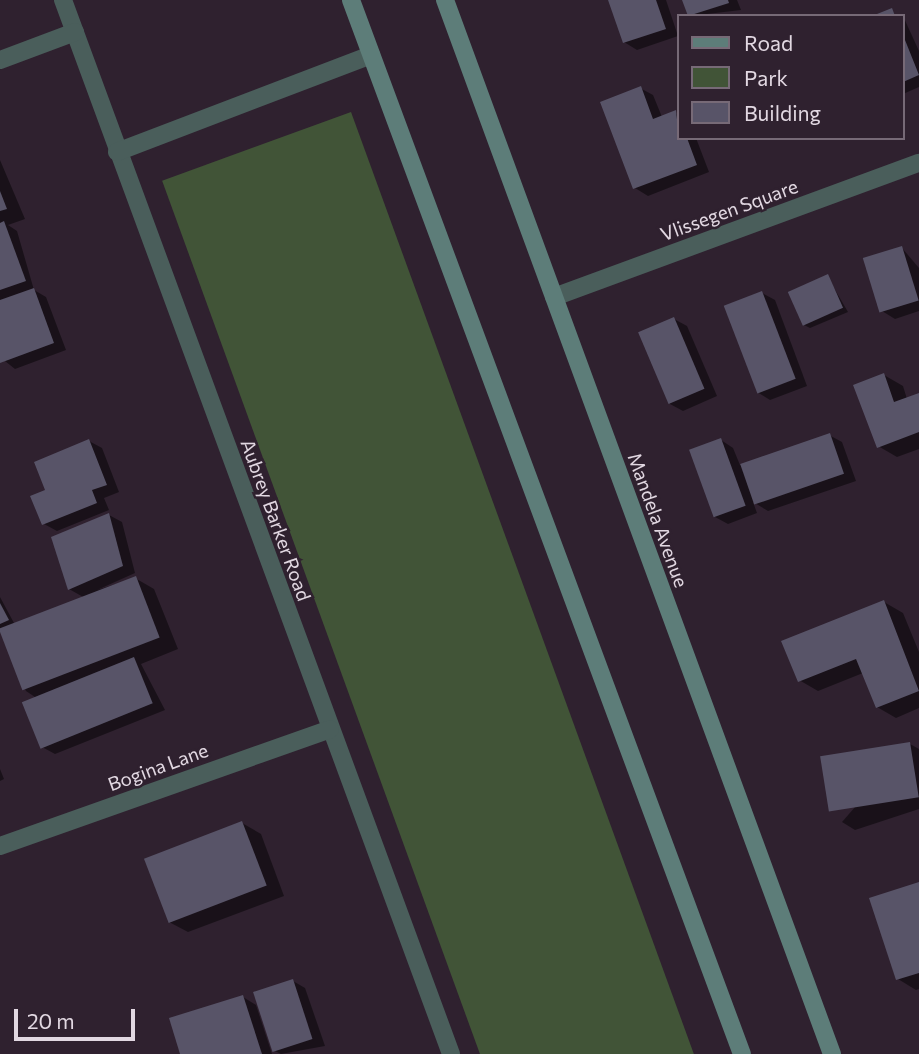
<!DOCTYPE html>
<html>
<head>
<meta charset="utf-8">
<style>
  body { margin:0 }
  #map { position:relative; width:919px; height:1054px; overflow:hidden; background:#2f212f; font-family:Commissioner,sans-serif }
  div>[style] { position:absolute }
  .green>* { inset:0; background:#415437; transform-origin:0 0 }
  .shadow>* { inset:0; background:#0007 }
  .building>* { inset:0; background:#585468; transform-origin:0 0 }
  .street>* { height:18px; margin:-9px; padding:0 9px; transform-origin:9px; border-radius:9px; background:#4a5e5b }
  .secondary>* { height:18px; margin:-9px; padding:0 9px; transform-origin:9px; border-radius:9px; background:#5d7d79 }
  span { translate:-50% -50%; white-space:nowrap; text-align:center; line-height:1.15; -webkit-text-stroke:5px #2f212f; paint-order:stroke }
  .street-label { font-size:19px; color:#e2d8e2 }
  .legend { position:absolute; left:677px; top:14px; width:228px; height:126px; box-sizing:border-box; background:#2f212f; border:2px solid #776a77; margin:0; padding:9px 12px; list-style:none; font-size:21px; color:#e2d8e2 }
  .legend li { display:flex; align-items:center; gap:14px; height:35px }
  .legend b { width:35px; border:2px solid #776a77 }
  .scale { position:absolute; left:14px; top:1009px; width:121px; height:32px; box-sizing:border-box; border:4px solid #e2d8e2; border-top:0; padding-left:9px; font-size:21px; line-height:24px; white-space:nowrap; color:#e2d8e2; -webkit-text-stroke:5px #2f212f; paint-order:stroke }
</style>
</head>
<body>
<div id="map">
  <div class="green">
    <i style="left:351px;top:112px;width:1005px;height:201px;rotate:70deg"></i>
  </div>
  <div class="shadow">
    <i style="clip-path:polygon(610px 0,666px 0,678px 36px,637px 50px,624px 42px)"></i>
    <i style="clip-path:polygon(684px 0,737px 0,741px 10px,690px 16px)"></i>
    <i style="clip-path:polygon(903px 16px,919px 51px,919px 87px,903px 94px)"></i>
    <i style="clip-path:polygon(640px 88px,653px 95px,662px 117px,679px 114px,679px 138px,696px 138px,709px 172px,648px 196px,635px 188px)"></i>
    <i style="clip-path:polygon(0 160px,25px 219px,8px 225px,17px 231px,34px 290px,46px 297px,66px 350px,15px 369px,0 357px)"></i>
    <i style="clip-path:polygon(902px 248px,919px 268px,919px 311px,895px 319px,882px 311px)"></i>
    <i style="clip-path:polygon(827px 276px,848px 312px,810px 328px,804px 325px)"></i>
    <i style="clip-path:polygon(762px 293px,775px 300px,807px 386px,770px 400px,757px 392px)"></i>
    <i style="clip-path:polygon(674px 319px,687px 326px,717px 396px,683px 411px,670px 404px)"></i>
    <i style="clip-path:polygon(884px 375px,903px 386px,907px 399px,919px 395px,919px 449px,897px 457px,878px 446px)"></i>
    <i style="clip-path:polygon(829px 435px,842px 442px,856px 481px,768px 511px,753px 502px,757px 513px,728px 524px,715px 517px,721px 440px,733px 448px,740px 465px)"></i>
    <i style="clip-path:polygon(89px 441px,102px 448px,119px 492px,104px 498px,109px 510px,57px 531px,44px 524px,48px 491px)"></i>
    <i style="clip-path:polygon(109px 515px,122px 522px,135px 573px,97px 590px,135px 578px,154px 589px,178px 649px,141px 664px,165px 710px,55px 754px,42px 747px,38px 699px,26px 691px,0 631px,0 597px,14px 623px,6px 630px,85px 598px,69px 589px)"></i>
    <i style="clip-path:polygon(884px 602px,903px 613px,919px 652px,919px 708px,896px 718px,877px 707px,863px 673px,818px 691px,799px 680px)"></i>
    <i style="clip-path:polygon(910px 744px,919px 749px,919px 809px,855px 830px,842px 822px)"></i>
    <i style="clip-path:polygon(0 769px,4px 779px,0 781px)"></i>
    <i style="clip-path:polygon(242px 823px,261px 834px,284px 896px,188px 932px,169px 922px)"></i>
    <i style="clip-path:polygon(919px 883px,919px 989px,916px 990px,898px 979px)"></i>
    <i style="clip-path:polygon(293px 981px,305px 988px,325px 1046px,281px 1054px,275px 1051px)"></i>
    <i style="clip-path:polygon(243px 997px,256px 1005px,272px 1054px,182px 1054px)"></i>
  </div>
  <div class="building">
    <i style="clip-path:polygon(608px 0,656px 0,666px 29px,623px 43px)"></i>
    <i style="clip-path:polygon(682px 0,728px 0,729px 3px,688px 16px)"></i>
    <i style="clip-path:polygon(892px 8px,895px 16px,872px 16px)"></i>
    <i style="clip-path:polygon(903px 35px,919px 75px,903px 82px)"></i>
    <i style="clip-path:polygon(641px 86px,653px 119px,676px 110px,679px 138px,687px 138px,697px 165px,633px 189px,600px 102px)"></i>
    <i style="clip-path:polygon(0 191px,7px 209px,0 211px)"></i>
    <i style="clip-path:polygon(4px 221px,26px 281px,0 290px,0 223px)"></i>
    <i style="left:902px;top:246px;width:57px;height:41px;rotate:73deg"></i>
    <i style="left:828px;top:274px;width:37px;height:44px;rotate:66deg"></i>
    <i style="clip-path:polygon(34px 288px,54px 343px,0 363px,0 300px)"></i>
    <i style="left:762px;top:291px;width:94px;height:41px;rotate:69deg"></i>
    <i style="left:674px;top:317px;width:78px;height:39px;rotate:67deg"></i>
    <i style="clip-path:polygon(884px 373px,894px 402px,919px 393px,919px 432px,877px 448px,853px 385px)"></i>
    <i style="left:830px;top:433px;width:43px;height:95px;rotate:71deg"></i>
    <i style="left:721px;top:438px;width:72px;height:34px;rotate:70deg"></i>
    <i style="clip-path:polygon(89px 439px,107px 485px,92px 490px,97px 503px,42px 525px,30px 496px,45px 490px,34px 462px)"></i>
    <i style="clip-path:polygon(109px 513px,123px 566px,68px 590px,51px 537px)"></i>
    <i style="left:136px;top:576px;width:66px;height:147px;rotate:69deg"></i>
    <i style="clip-path:polygon(884px 600px,919px 691px,876px 708px,856px 659px,798px 682px,781px 641px)"></i>
    <i style="clip-path:polygon(0 603px,9px 620px,0 624px)"></i>
    <i style="left:134px;top:657px;width:50px;height:121px;rotate:68deg"></i>
    <i style="left:910px;top:742px;width:56px;height:91px;rotate:81deg"></i>
    <i style="left:242px;top:821px;width:69px;height:105px;rotate:69deg"></i>
    <i style="clip-path:polygon(919px 882px,919px 973px,896px 980px,869px 898px)"></i>
    <i style="left:293px;top:979px;width:63px;height:42px;rotate:72deg"></i>
    <i style="clip-path:polygon(243px 995px,262px 1054px,180px 1054px,169px 1018px)"></i>
  </div>
  <div class="street">
    <i style="left:63px;top:0;width:1123px;rotate:69.79deg"></i>
    <i style="left:0;top:60px;width:80px;rotate:-20.5deg"></i>
    <i style="left:117px;top:152px;width:272px;rotate:-20.9deg"></i>
    <i style="left:554px;top:297px;width:389px;rotate:-20.2deg"></i>
    <i style="left:0;top:846px;width:350px;rotate:-19.5deg"></i>
  </div>
  <div class="secondary">
    <i style="left:351px;top:0;width:1124px;rotate:69.65deg"></i>
    <i style="left:445px;top:0;width:1123px;rotate:69.84deg"></i>
  </div>
  <div class="street-label">
    <span style="left:729px;top:210px;rotate:-20deg">Vlissegen Square</span>
    <span style="left:276px;top:520px;rotate:70deg">Aubrey Barker Road</span>
    <span style="left:658px;top:520px;rotate:70deg">Mandela Avenue</span>
    <span style="left:158px;top:767px;rotate:-20deg">Bogina Lane</span>
  </div>
  <ul class="legend">
  <li><b style="height:9px;background:#5d7d79"></b>Road</li>
  <li><b style="height:19px;background:#415437"></b>Park</li>
  <li><b style="height:19px;background:#585468"></b>Building</li>
  </ul>
  <div class="scale">20 m</div>
</div>
</body>
</html>
